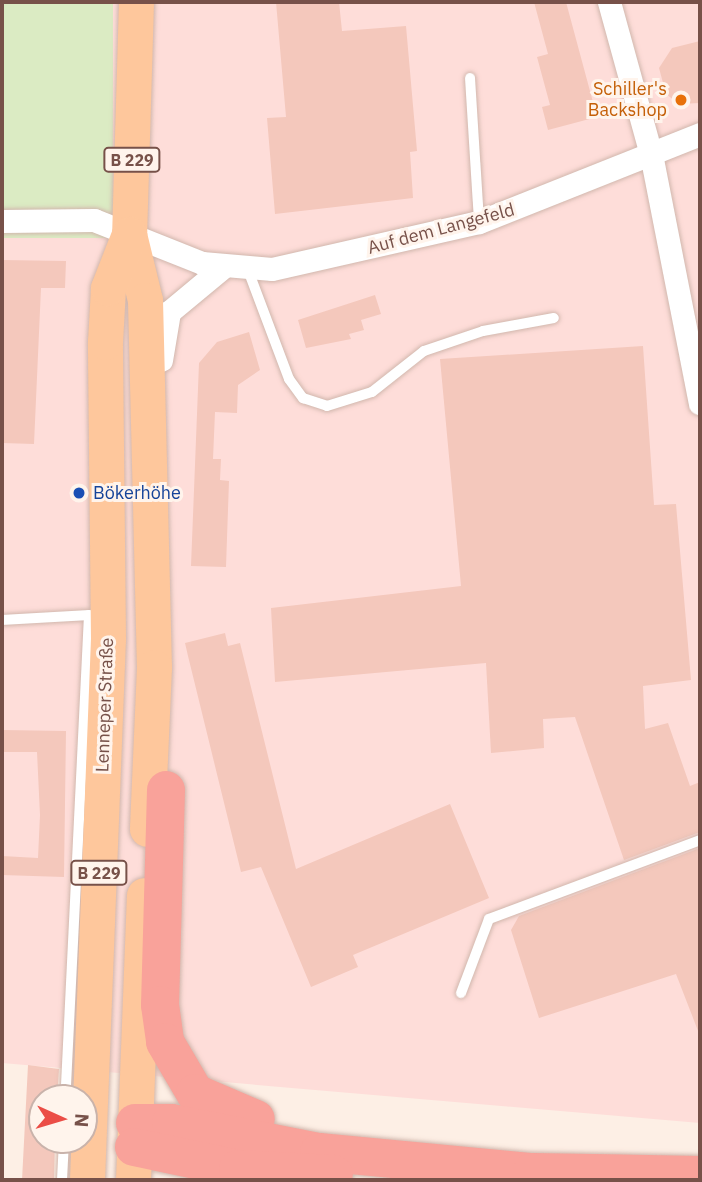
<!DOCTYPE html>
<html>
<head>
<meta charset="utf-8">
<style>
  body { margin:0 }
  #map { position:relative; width:702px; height:1182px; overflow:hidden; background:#fdefe5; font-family:"IBM Plex Sans",sans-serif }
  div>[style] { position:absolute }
  .commercial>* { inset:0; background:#feddd9 }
  .green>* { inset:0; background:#dbebc3; transform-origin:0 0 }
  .building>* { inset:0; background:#f4c8bc }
  .roads { filter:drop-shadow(0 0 2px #d1b7ad) drop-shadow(0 0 2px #d1b7ad) }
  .service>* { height:10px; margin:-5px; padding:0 5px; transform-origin:5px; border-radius:5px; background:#fff }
  .minor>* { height:23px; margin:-11.5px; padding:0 11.5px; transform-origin:11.5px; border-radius:11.5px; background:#fff }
  .primary>* { height:35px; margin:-17.5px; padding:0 17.5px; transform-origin:17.5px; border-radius:17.5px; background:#fec79c }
  .motorway>* { height:38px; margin:-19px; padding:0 19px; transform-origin:19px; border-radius:19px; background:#f9a29a }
  .dots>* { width:19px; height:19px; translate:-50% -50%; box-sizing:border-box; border:4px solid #fff4ec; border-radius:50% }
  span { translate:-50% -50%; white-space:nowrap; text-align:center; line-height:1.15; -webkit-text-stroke:6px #fff4ec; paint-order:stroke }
  .shield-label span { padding:2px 5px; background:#fff4ec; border:2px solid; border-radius:5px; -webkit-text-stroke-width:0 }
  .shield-label { font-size:16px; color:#775149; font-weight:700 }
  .food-label { font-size:18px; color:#c56008 }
  .right { translate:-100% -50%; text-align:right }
  .street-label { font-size:18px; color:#775149 }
  .transit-label { font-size:18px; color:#164399 }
  .left { translate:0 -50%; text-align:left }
  .frame { position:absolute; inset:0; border:4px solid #775149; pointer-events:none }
  .north { position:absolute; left:28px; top:1084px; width:70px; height:70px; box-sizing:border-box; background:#fff4ec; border:2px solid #c9b3ab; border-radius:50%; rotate:94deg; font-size:19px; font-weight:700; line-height:28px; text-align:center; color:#775149 }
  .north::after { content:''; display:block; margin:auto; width:24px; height:32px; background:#eb4d46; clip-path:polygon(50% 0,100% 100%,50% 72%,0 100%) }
</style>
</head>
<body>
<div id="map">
  <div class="commercial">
    <i style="clip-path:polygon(113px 2px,700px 2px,700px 1123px,2px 1063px,2px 238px,105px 233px)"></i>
  </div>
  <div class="green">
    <i style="left:2px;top:2px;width:111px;height:236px"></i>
  </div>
  <div class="building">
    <i style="clip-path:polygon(276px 2px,339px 2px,342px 31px,406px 26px,417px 151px,410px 152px,413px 198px,275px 214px,267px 118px,286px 117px)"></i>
    <i style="clip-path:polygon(534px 2px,566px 2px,597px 117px,548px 130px,542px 107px,550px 105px,537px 57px,548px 54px)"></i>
    <i style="clip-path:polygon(700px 41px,700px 103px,679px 104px,666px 94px,659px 68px,672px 48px)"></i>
    <i style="clip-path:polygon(2px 260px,66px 261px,65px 288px,41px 288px,34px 444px,2px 443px)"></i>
    <i style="clip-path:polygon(375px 295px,381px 314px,361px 320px,364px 330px,349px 334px,351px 339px,306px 348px,298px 320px)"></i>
    <i style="clip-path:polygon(249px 332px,260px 370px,238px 385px,237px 413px,215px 412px,213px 459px,221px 459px,220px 480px,229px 481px,226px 567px,191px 566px,199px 363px,217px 342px)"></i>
    <i style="clip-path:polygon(643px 346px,654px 505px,676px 504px,691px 680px,643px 686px,645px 729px,668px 723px,690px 786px,700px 782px,700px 832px,624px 860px,575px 717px,543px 719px,544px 748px,491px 753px,486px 663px,275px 682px,271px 608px,461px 586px,440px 359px)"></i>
    <i style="clip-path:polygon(225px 633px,228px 646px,240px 643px,296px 869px,450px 804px,489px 898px,353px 955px,358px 967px,311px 987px,261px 867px,241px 872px,188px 656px,185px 643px)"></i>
    <i style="clip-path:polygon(2px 730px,66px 731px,64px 877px,2px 875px,2px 856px,38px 858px,40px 815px,37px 752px,2px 752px)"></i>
    <i style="clip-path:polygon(700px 848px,700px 1036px,676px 974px,539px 1018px,511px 930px,519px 916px)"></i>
    <i style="clip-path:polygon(28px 1065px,59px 1069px,57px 1098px,42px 1098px,42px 1140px,55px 1140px,54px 1180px,22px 1180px)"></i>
  </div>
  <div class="roads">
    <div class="service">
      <i style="left:470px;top:78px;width:143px;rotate:86.4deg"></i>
      <i style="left:248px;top:270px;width:116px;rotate:69.4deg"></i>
      <i style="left:289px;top:379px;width:24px;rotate:54deg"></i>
      <i style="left:303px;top:398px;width:25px;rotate:18deg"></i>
      <i style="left:327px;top:406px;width:47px;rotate:-17.3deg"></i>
      <i style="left:372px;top:392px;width:66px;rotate:-38.3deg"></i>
      <i style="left:424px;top:351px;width:62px;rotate:-18.7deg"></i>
      <i style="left:483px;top:331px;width:72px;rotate:-10.4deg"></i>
      <i style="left:2px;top:620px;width:87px;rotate:-3.3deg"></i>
      <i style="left:89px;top:615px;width:484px;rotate:92.8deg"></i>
      <i style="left:461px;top:993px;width:79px;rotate:-69.3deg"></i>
      <i style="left:489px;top:919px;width:225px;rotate:-20.5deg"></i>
      <i style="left:62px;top:1180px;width:40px;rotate:-87.1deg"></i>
    </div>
    <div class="minor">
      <i style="left:609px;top:2px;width:158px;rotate:74.6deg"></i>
      <i style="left:651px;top:154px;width:254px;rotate:78.9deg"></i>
      <i style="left:2px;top:221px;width:92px;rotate:-0.6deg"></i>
      <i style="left:94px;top:220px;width:116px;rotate:21.7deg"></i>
      <i style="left:202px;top:263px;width:70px;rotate:4.9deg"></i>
      <i style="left:272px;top:269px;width:212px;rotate:-12.8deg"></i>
      <i style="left:479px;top:222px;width:238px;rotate:-21.7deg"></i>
      <i style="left:161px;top:360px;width:49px;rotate:-80.5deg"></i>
      <i style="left:169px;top:312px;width:69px;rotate:-39.7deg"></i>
    </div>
    <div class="primary">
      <i style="left:136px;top:2px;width:232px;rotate:91.7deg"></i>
      <i style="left:129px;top:234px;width:68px;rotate:76.4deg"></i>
      <i style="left:145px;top:300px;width:367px;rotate:88.6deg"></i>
      <i style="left:154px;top:667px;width:162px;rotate:92.5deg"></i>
      <i style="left:87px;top:1180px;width:542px;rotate:-87.78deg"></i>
      <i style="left:108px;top:638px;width:296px;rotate:-90.6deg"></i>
      <i style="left:105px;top:342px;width:54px;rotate:-86.8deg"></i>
      <i style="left:108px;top:288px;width:58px;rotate:-68.7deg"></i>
      <i style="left:133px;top:1180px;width:285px;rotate:-87.8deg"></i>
    </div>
    <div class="motorway">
      <i style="left:166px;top:790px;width:215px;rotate:91.6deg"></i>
      <i style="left:160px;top:1005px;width:37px;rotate:82deg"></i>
      <i style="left:165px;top:1042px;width:59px;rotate:59.5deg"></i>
      <i style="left:195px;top:1093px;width:66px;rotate:23.1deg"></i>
      <i style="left:135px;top:1123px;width:36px"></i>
      <i style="left:171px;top:1123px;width:151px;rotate:11.1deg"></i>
      <i style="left:319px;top:1152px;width:214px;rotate:5.4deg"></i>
      <i style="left:532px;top:1172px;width:168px;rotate:1deg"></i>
      <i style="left:134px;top:1147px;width:106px;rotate:11.9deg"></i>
      <i style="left:238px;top:1169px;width:96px;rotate:3deg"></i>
    </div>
  </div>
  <div class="dots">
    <i style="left:681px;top:100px;background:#e8710a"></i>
    <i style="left:79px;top:493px;background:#1a4fb4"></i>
  </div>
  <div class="shield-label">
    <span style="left:132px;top:160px">B 229</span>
    <span style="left:99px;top:873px">B 229</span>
  </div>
  <div class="food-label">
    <span class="right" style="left:667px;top:100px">Schiller's<br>Backshop</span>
  </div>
  <div class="street-label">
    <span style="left:441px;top:229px;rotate:-15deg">Auf dem Langefeld</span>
    <span style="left:105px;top:705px;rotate:-88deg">Lenneper Straße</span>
  </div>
  <div class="transit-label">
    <span class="left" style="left:93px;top:493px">Bökerhöhe</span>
  </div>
  <div class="frame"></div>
  <div class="north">N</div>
</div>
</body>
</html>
